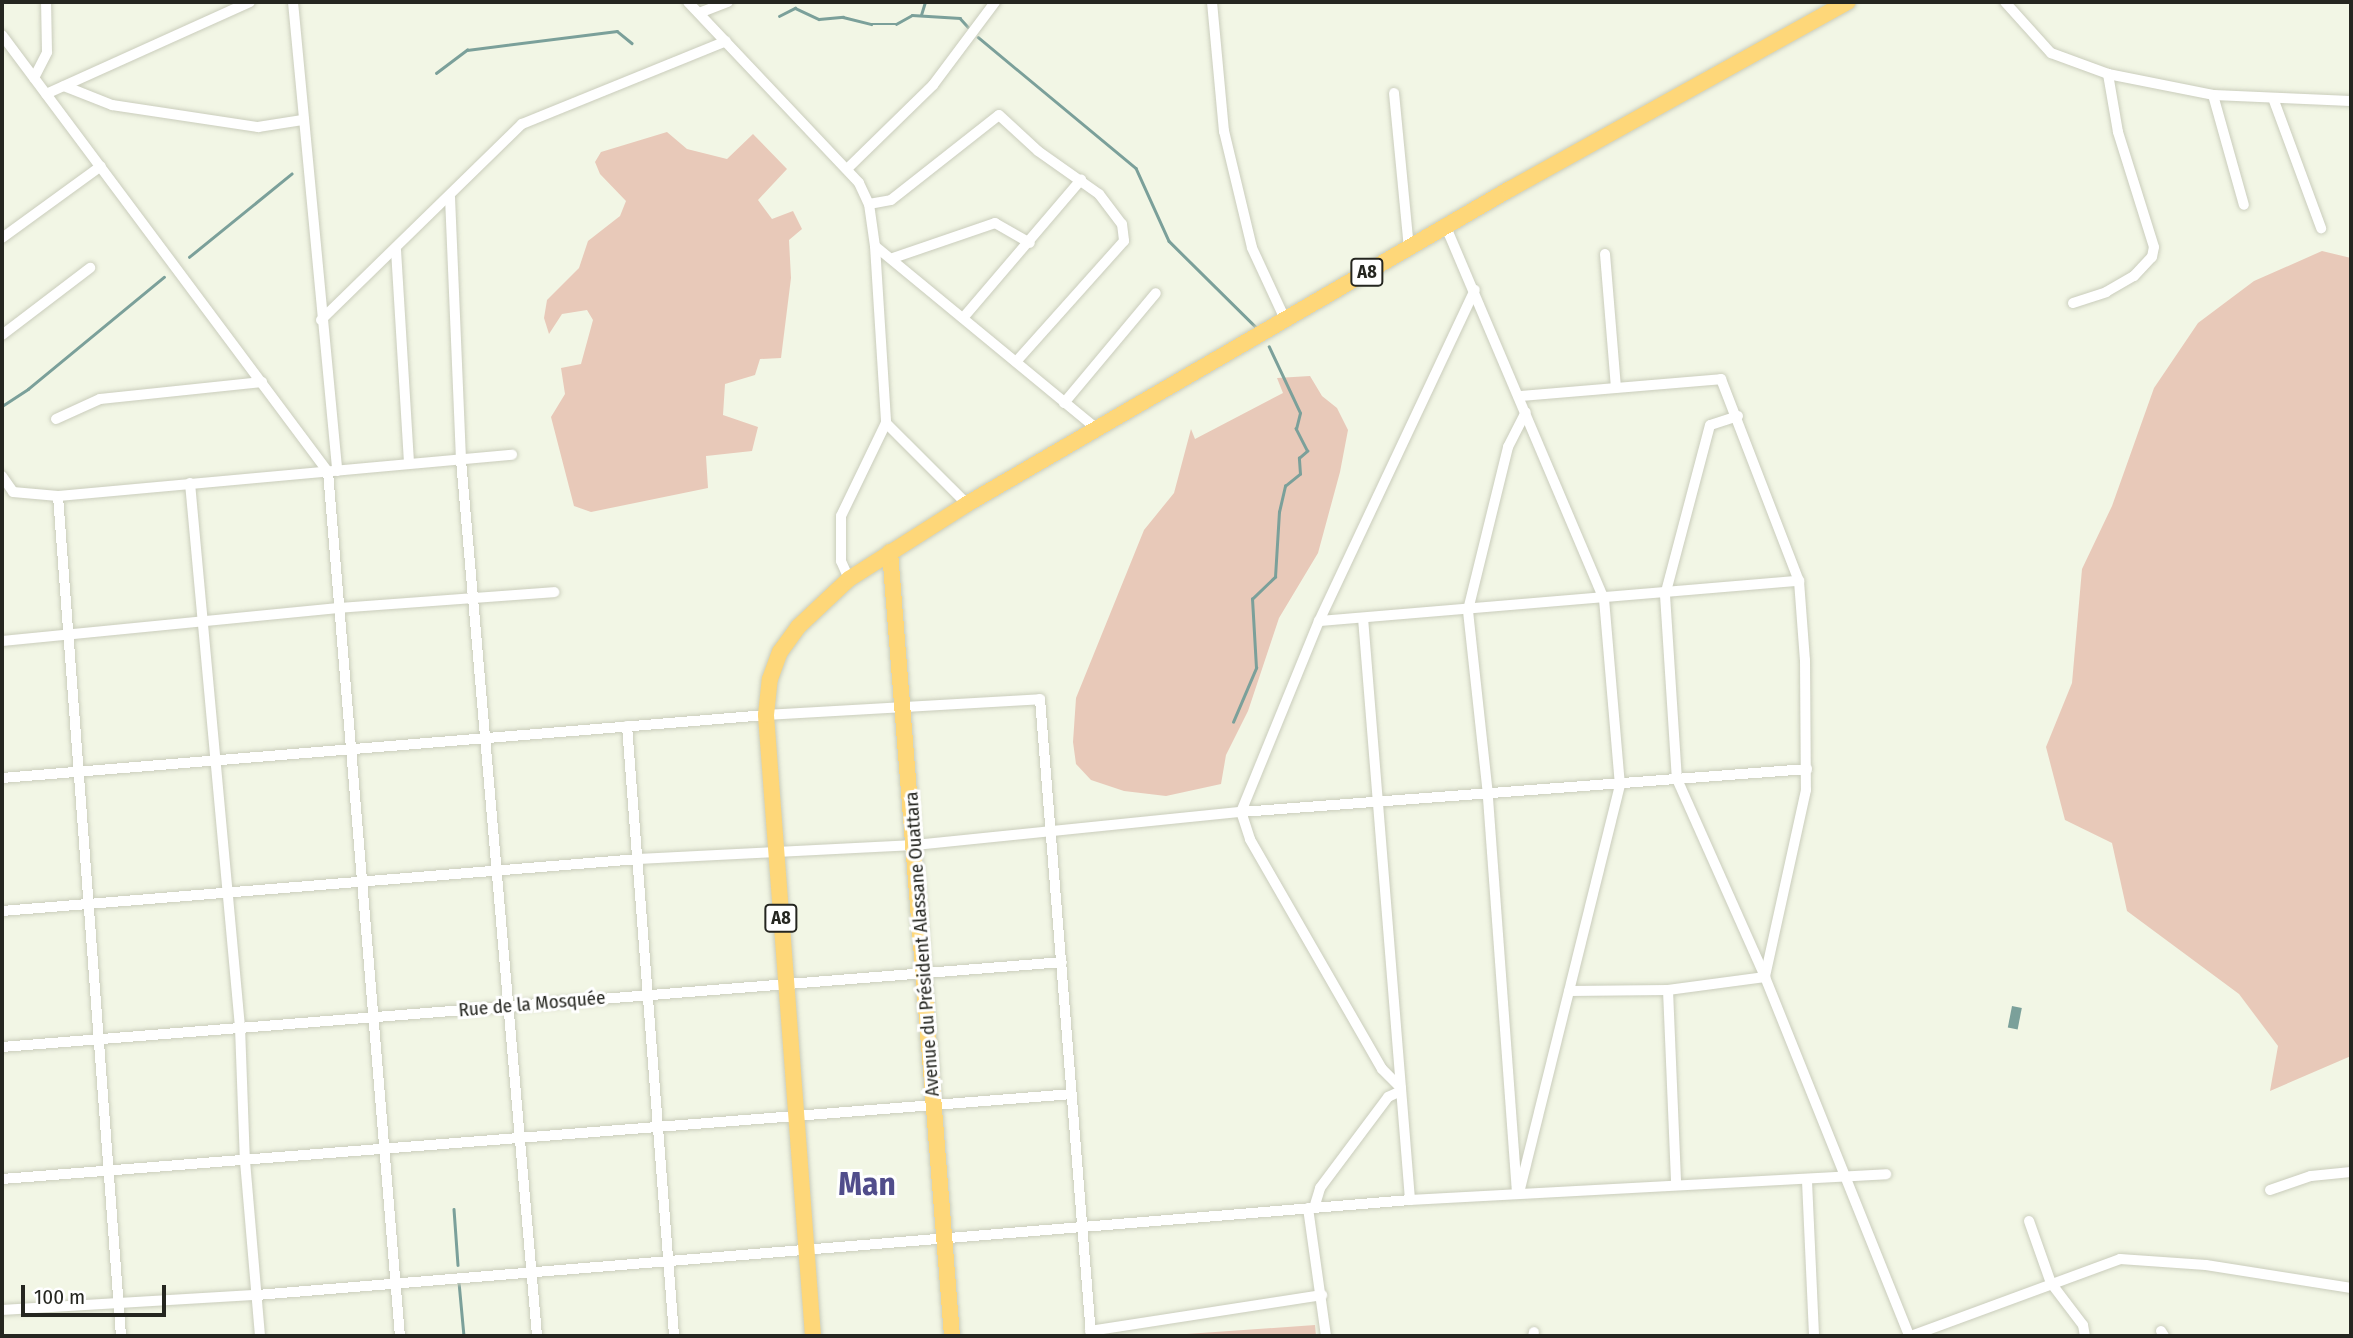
<!DOCTYPE html>
<html>
<head>
<meta charset="utf-8">
<style>
  body { margin:0 }
  #map { position:relative; width:2353px; height:1338px; overflow:hidden; background:#f2f6e5; font-family:"Fira Sans Condensed",sans-serif }
  div>[style] { position:absolute }
  .green>* { inset:0; background:#e8c9b9 }
  .water>* { inset:0; background:#7ba09a; transform-origin:0 0 }
  .stream>* { height:2.5px; margin:-1.25px; padding:0 1.25px; transform-origin:1.25px; border-radius:1.25px; background:#7ba09a }
  .roads { filter:drop-shadow(0 0 2px #cacdbc) drop-shadow(0 0 2px #cacdbc) }
  .street>* { height:10px; margin:-5px; padding:0 5px; transform-origin:5px; border-radius:5px; background:#fff }
  .primary>* { height:16px; margin:-8px; padding:0 8px; transform-origin:8px; border-radius:8px; background:#fed779 }
  span { translate:-50% -50%; white-space:nowrap; text-align:center; line-height:1.15; -webkit-text-stroke:6px #fff; paint-order:stroke }
  .shield-label span { padding:2px 5px; background:#fff; border:2px solid; border-radius:5px; -webkit-text-stroke-width:0 }
  .shield-label { font-size:18px; color:#252620; font-weight:700 }
  .street-label { font-size:19px; color:#252620 }
  .town-label { font-size:33px; color:#514d8b; font-weight:700 }
  .frame { position:absolute; inset:0; border:4px solid #252620; pointer-events:none }
  .scale { position:absolute; left:21px; top:1285px; width:145px; height:32px; box-sizing:border-box; border:4px solid #252620; border-top:0; padding-left:9px; font-size:21px; line-height:24px; white-space:nowrap; color:#252620; -webkit-text-stroke:5px #fff; paint-order:stroke }
</style>
</head>
<body>
<div id="map">
  <div class="green">
    <i style="clip-path:polygon(667px 132px,687px 149px,727px 159px,753px 134px,787px 169px,758px 200px,772px 219px,793px 211px,802px 229px,789px 240px,791px 278px,781px 358px,760px 359px,755px 375px,725px 384px,723px 415px,758px 427px,752px 451px,706px 456px,708px 488px,591px 512px,574px 506px,551px 417px,565px 394px,561px 368px,581px 364px,593px 320px,587px 310px,562px 314px,549px 334px,544px 318px,547px 300px,579px 268px,588px 241px,620px 216px,626px 201px,600px 174px,595px 162px,601px 152px)"></i>
    <i style="clip-path:polygon(2322px 251px,2351px 258px,2351px 1056px,2270px 1091px,2278px 1046px,2239px 994px,2127px 911px,2112px 843px,2065px 820px,2046px 747px,2072px 683px,2082px 569px,2112px 506px,2154px 388px,2198px 323px,2254px 281px)"></i>
    <i style="clip-path:polygon(1310px 376px,1322px 396px,1337px 408px,1348px 430px,1340px 472px,1318px 553px,1279px 618px,1248px 711px,1226px 755px,1221px 784px,1166px 796px,1124px 791px,1091px 780px,1076px 764px,1073px 742px,1076px 698px,1144px 530px,1174px 493px,1191px 429px,1195px 439px,1283px 393px,1277px 378px)"></i>
    <i style="clip-path:polygon(1315px 1325px,1316px 1336px,1158px 1336px)"></i>
  </div>
  <div class="water">
    <i style="left:2012px;top:1006px;width:10px;height:22px;rotate:11deg"></i>
  </div>
  <div class="stream">
    <i style="left:921px;top:15px;width:14px;rotate:-73deg"></i>
    <i style="left:779px;top:16px;width:18px;rotate:-27deg"></i>
    <i style="left:795px;top:8px;width:26px;rotate:25deg"></i>
    <i style="left:819px;top:19px;width:24px;rotate:-5deg"></i>
    <i style="left:843px;top:17px;width:29px;rotate:14deg"></i>
    <i style="left:871px;top:24px;width:25px"></i>
    <i style="left:896px;top:24px;width:18px;rotate:-29deg"></i>
    <i style="left:912px;top:15px;width:48px;rotate:3.6deg"></i>
    <i style="left:960px;top:18px;width:12px;rotate:48deg"></i>
    <i style="left:978px;top:37px;width:205px;rotate:39.7deg"></i>
    <i style="left:1136px;top:168px;width:80px;rotate:65.7deg"></i>
    <i style="left:1169px;top:241px;width:121px;rotate:44.7deg"></i>
    <i style="left:436px;top:73px;width:39px;rotate:-37deg"></i>
    <i style="left:467px;top:50px;width:151px;rotate:-7.2deg"></i>
    <i style="left:617px;top:31px;width:19px;rotate:39deg"></i>
    <i style="left:189px;top:257px;width:132px;rotate:-39.1deg"></i>
    <i style="left:2px;top:406px;width:31px;rotate:-33deg"></i>
    <i style="left:28px;top:389px;width:176px;rotate:-39.5deg"></i>
    <i style="left:1233px;top:722px;width:59px;rotate:-66.9deg"></i>
    <i style="left:1256px;top:668px;width:69px;rotate:-93.3deg"></i>
    <i style="left:1252px;top:599px;width:32px;rotate:-44deg"></i>
    <i style="left:1275px;top:577px;width:65px;rotate:-86.5deg"></i>
    <i style="left:1279px;top:512px;width:27px;rotate:-77deg"></i>
    <i style="left:1285px;top:486px;width:19px;rotate:-39deg"></i>
    <i style="left:1300px;top:474px;width:16px;rotate:-94deg"></i>
    <i style="left:1299px;top:458px;width:11px;rotate:-41deg"></i>
    <i style="left:1307px;top:451px;width:25px;rotate:-117deg"></i>
    <i style="left:1296px;top:429px;width:16px;rotate:-76deg"></i>
    <i style="left:1300px;top:413px;width:73px;rotate:-115.2deg"></i>
    <i style="left:454px;top:1209px;width:56px;rotate:85.9deg"></i>
    <i style="left:459px;top:1282px;width:54px;rotate:84.7deg"></i>
  </div>
  <div class="roads">
    <div class="street">
      <i style="left:293px;top:2px;width:471px;rotate:84.6deg"></i>
      <i style="left:688px;top:2px;width:249px;rotate:46.6deg"></i>
      <i style="left:859px;top:183px;width:23px;rotate:65deg"></i>
      <i style="left:869px;top:204px;width:42px;rotate:81.9deg"></i>
      <i style="left:875px;top:246px;width:177px;rotate:86.4deg"></i>
      <i style="left:886px;top:423px;width:115px;rotate:45deg"></i>
      <i style="left:1212px;top:2px;width:130px;rotate:84.7deg"></i>
      <i style="left:1224px;top:131px;width:120px;rotate:76.5deg"></i>
      <i style="left:1252px;top:248px;width:78px;rotate:65.1deg"></i>
      <i style="left:2005px;top:2px;width:69px;rotate:48deg"></i>
      <i style="left:2051px;top:53px;width:61px;rotate:20.2deg"></i>
      <i style="left:2108px;top:74px;width:107px;rotate:11.3deg"></i>
      <i style="left:2213px;top:95px;width:138px;rotate:2.5deg"></i>
      <i style="left:699px;top:13px;width:31px;rotate:-21deg"></i>
      <i style="left:2px;top:35px;width:545px;rotate:53.28deg"></i>
      <i style="left:328px;top:472px;width:867px;rotate:85.24deg"></i>
      <i style="left:34px;top:78px;width:29px;rotate:-63deg"></i>
      <i style="left:47px;top:52px;width:50px;rotate:-91.1deg"></i>
      <i style="left:64px;top:86px;width:52px;rotate:21.6deg"></i>
      <i style="left:112px;top:105px;width:148px;rotate:8.6deg"></i>
      <i style="left:258px;top:127px;width:45px;rotate:-9deg"></i>
      <i style="left:1394px;top:93px;width:156px;rotate:84.5deg"></i>
      <i style="left:46px;top:94px;width:224px;rotate:-24.3deg"></i>
      <i style="left:2213px;top:95px;width:114px;rotate:74.3deg"></i>
      <i style="left:2273px;top:98px;width:139px;rotate:69.7deg"></i>
      <i style="left:848px;top:168px;width:119px;rotate:-44.3deg"></i>
      <i style="left:933px;top:85px;width:104px;rotate:-53.2deg"></i>
      <i style="left:450px;top:197px;width:263px;rotate:87.6deg"></i>
      <i style="left:461px;top:460px;width:879px;rotate:85.04deg"></i>
      <i style="left:869px;top:204px;width:22px;rotate:-10deg"></i>
      <i style="left:891px;top:200px;width:137px;rotate:-38.2deg"></i>
      <i style="left:999px;top:115px;width:53px;rotate:42.7deg"></i>
      <i style="left:1038px;top:151px;width:75px;rotate:35.2deg"></i>
      <i style="left:1099px;top:194px;width:38px;rotate:53deg"></i>
      <i style="left:1122px;top:224px;width:17px;rotate:83deg"></i>
      <i style="left:1124px;top:241px;width:162px;rotate:131.8deg"></i>
      <i style="left:1446px;top:227px;width:404px;rotate:67deg"></i>
      <i style="left:1604px;top:599px;width:187px;rotate:85.1deg"></i>
      <i style="left:1620px;top:785px;width:420px;rotate:103.9deg"></i>
      <i style="left:2px;top:238px;width:122px;rotate:-36deg"></i>
      <i style="left:875px;top:246px;width:286px;rotate:39.5deg"></i>
      <i style="left:396px;top:250px;width:213px;rotate:86.5deg"></i>
      <i style="left:1605px;top:254px;width:134px;rotate:85.3deg"></i>
      <i style="left:893px;top:258px;width:108px;rotate:-18.9deg"></i>
      <i style="left:995px;top:223px;width:40px;rotate:29.7deg"></i>
      <i style="left:2073px;top:303px;width:35px;rotate:-18deg"></i>
      <i style="left:2106px;top:292px;width:32px;rotate:-30deg"></i>
      <i style="left:2134px;top:276px;width:26px;rotate:-47deg"></i>
      <i style="left:2152px;top:257px;width:10px;rotate:-79deg"></i>
      <i style="left:2154px;top:247px;width:121px;rotate:-107.4deg"></i>
      <i style="left:2118px;top:132px;width:59px;rotate:-99.8deg"></i>
      <i style="left:963px;top:318px;width:182px;rotate:-49.5deg"></i>
      <i style="left:321px;top:320px;width:281px;rotate:-44.3deg"></i>
      <i style="left:522px;top:124px;width:220px;rotate:-22.1deg"></i>
      <i style="left:2px;top:335px;width:111px;rotate:-37.3deg"></i>
      <i style="left:1520px;top:396px;width:202px;rotate:-4.8deg"></i>
      <i style="left:1721px;top:379px;width:217px;rotate:68.9deg"></i>
      <i style="left:1799px;top:581px;width:79px;rotate:85.7deg"></i>
      <i style="left:1805px;top:660px;width:130px;rotate:89.6deg"></i>
      <i style="left:1806px;top:790px;width:191px;rotate:102.4deg"></i>
      <i style="left:1765px;top:977px;width:98px;rotate:172.4deg"></i>
      <i style="left:1668px;top:990px;width:99px;rotate:179.4deg"></i>
      <i style="left:1064px;top:403px;width:143px;rotate:-50.1deg"></i>
      <i style="left:1738px;top:416px;width:29px;rotate:162deg"></i>
      <i style="left:1710px;top:425px;width:176px;rotate:104.8deg"></i>
      <i style="left:1665px;top:595px;width:184px;rotate:86.3deg"></i>
      <i style="left:1677px;top:779px;width:217px;rotate:66deg"></i>
      <i style="left:1765px;top:977px;width:387px;rotate:68.1deg"></i>
      <i style="left:56px;top:419px;width:48px;rotate:-24.4deg"></i>
      <i style="left:100px;top:399px;width:163px;rotate:-6deg"></i>
      <i style="left:2px;top:476px;width:19px;rotate:55deg"></i>
      <i style="left:13px;top:492px;width:45px;rotate:5.1deg"></i>
      <i style="left:58px;top:496px;width:456px;rotate:-5.2deg"></i>
      <i style="left:190px;top:483px;width:546px;rotate:84.75deg"></i>
      <i style="left:240px;top:1027px;width:134px;rotate:87.9deg"></i>
      <i style="left:245px;top:1161px;width:176px;rotate:85.1deg"></i>
      <i style="left:58px;top:496px;width:842px;rotate:85.71deg"></i>
      <i style="left:849px;top:579px;width:20px;rotate:-114deg"></i>
      <i style="left:841px;top:561px;width:45px;rotate:-90deg"></i>
      <i style="left:841px;top:516px;width:103px;rotate:-64.2deg"></i>
      <i style="left:1363px;top:618px;width:584px;rotate:85.38deg"></i>
      <i style="left:1319px;top:621px;width:482px;rotate:-4.8deg"></i>
      <i style="left:2px;top:641px;width:338px;rotate:-5.6deg"></i>
      <i style="left:338px;top:608px;width:217px;rotate:-4.2deg"></i>
      <i style="left:627px;top:726px;width:612px;rotate:85.59deg"></i>
      <i style="left:2px;top:778px;width:767px;rotate:-4.71deg"></i>
      <i style="left:766px;top:715px;width:274px;rotate:-3.3deg"></i>
      <i style="left:1040px;top:699px;width:639px;rotate:85.42deg"></i>
      <i style="left:2px;top:911px;width:638px;rotate:-4.67deg"></i>
      <i style="left:638px;top:859px;width:277px;rotate:-2.9deg"></i>
      <i style="left:915px;top:845px;width:328px;rotate:-5.8deg"></i>
      <i style="left:1241px;top:812px;width:568px;rotate:-4.34deg"></i>
      <i style="left:1668px;top:990px;width:194px;rotate:87.6deg"></i>
      <i style="left:2px;top:1047px;width:1063px;rotate:-4.58deg"></i>
      <i style="left:1401px;top:1088px;width:27px;rotate:-135deg"></i>
      <i style="left:1382px;top:1069px;width:265px;rotate:-119.9deg"></i>
      <i style="left:1250px;top:839px;width:28px;rotate:-108deg"></i>
      <i style="left:1241px;top:812px;width:206px;rotate:-67.8deg"></i>
      <i style="left:1319px;top:621px;width:366px;rotate:-64.8deg"></i>
      <i style="left:2px;top:1179px;width:1073px;rotate:-4.54deg"></i>
      <i style="left:1807px;top:1181px;width:155px;rotate:87.4deg"></i>
      <i style="left:2270px;top:1190px;width:43px;rotate:-18.9deg"></i>
      <i style="left:2311px;top:1176px;width:40px;rotate:-5.7deg"></i>
      <i style="left:1517px;top:1193px;width:399px;rotate:-94.2deg"></i>
      <i style="left:1488px;top:795px;width:186px;rotate:-96.2deg"></i>
      <i style="left:1468px;top:610px;width:168px;rotate:-76.2deg"></i>
      <i style="left:1508px;top:447px;width:39px;rotate:-63deg"></i>
      <i style="left:1308px;top:1208px;width:129px;rotate:82deg"></i>
      <i style="left:1314px;top:1208px;width:21px;rotate:-73deg"></i>
      <i style="left:1320px;top:1188px;width:114px;rotate:-53.2deg"></i>
      <i style="left:1388px;top:1097px;width:14px;rotate:-25deg"></i>
      <i style="left:2029px;top:1221px;width:66px;rotate:70.5deg"></i>
      <i style="left:2051px;top:1283px;width:53px;rotate:52.7deg"></i>
      <i style="left:2083px;top:1325px;width:11px;rotate:80deg"></i>
      <i style="left:2px;top:1310px;width:255px;rotate:-3.4deg"></i>
      <i style="left:257px;top:1295px;width:1157px;rotate:-4.71deg"></i>
      <i style="left:1410px;top:1200px;width:477px;rotate:-3.1deg"></i>
      <i style="left:1090px;top:1331px;width:235px;rotate:-8.8deg"></i>
      <i style="left:2161px;top:1331px;width:6px;rotate:59deg"></i>
      <i style="left:1533px;top:1336px;width:4px;rotate:-76deg"></i>
      <i style="left:1911px;top:1336px;width:223px;rotate:-20.2deg"></i>
      <i style="left:2120px;top:1259px;width:86px;rotate:4deg"></i>
      <i style="left:2206px;top:1265px;width:147px;rotate:9deg"></i>
    </div>
    <div class="primary">
      <i style="left:890px;top:552px;width:786px;rotate:85.48deg"></i>
      <i style="left:813px;top:1336px;width:623px;rotate:-94.33deg"></i>
      <i style="left:766px;top:715px;width:36px;rotate:-84deg"></i>
      <i style="left:770px;top:679px;width:29px;rotate:-70deg"></i>
      <i style="left:780px;top:652px;width:31px;rotate:-54deg"></i>
      <i style="left:798px;top:627px;width:70px;rotate:-43.3deg"></i>
      <i style="left:849px;top:579px;width:140px;rotate:-32.4deg"></i>
      <i style="left:967px;top:504px;width:628px;rotate:-30.12deg"></i>
      <i style="left:1510px;top:189px;width:386px;rotate:-29deg"></i>
    </div>
  </div>
  <div class="shield-label">
    <span style="left:1367px;top:272px">A8</span>
    <span style="left:781px;top:918px">A8</span>
  </div>
  <div class="street-label">
    <span style="left:922px;top:944px;rotate:-94deg">Avenue du Président Alassane Ouattara</span>
    <span style="left:532px;top:1004px;rotate:-5deg">Rue de la Mosquée</span>
  </div>
  <div class="town-label">
    <span style="left:867px;top:1185px">Man</span>
  </div>
  <div class="frame"></div>
  <div class="scale">100 m</div>
</div>
</body>
</html>
